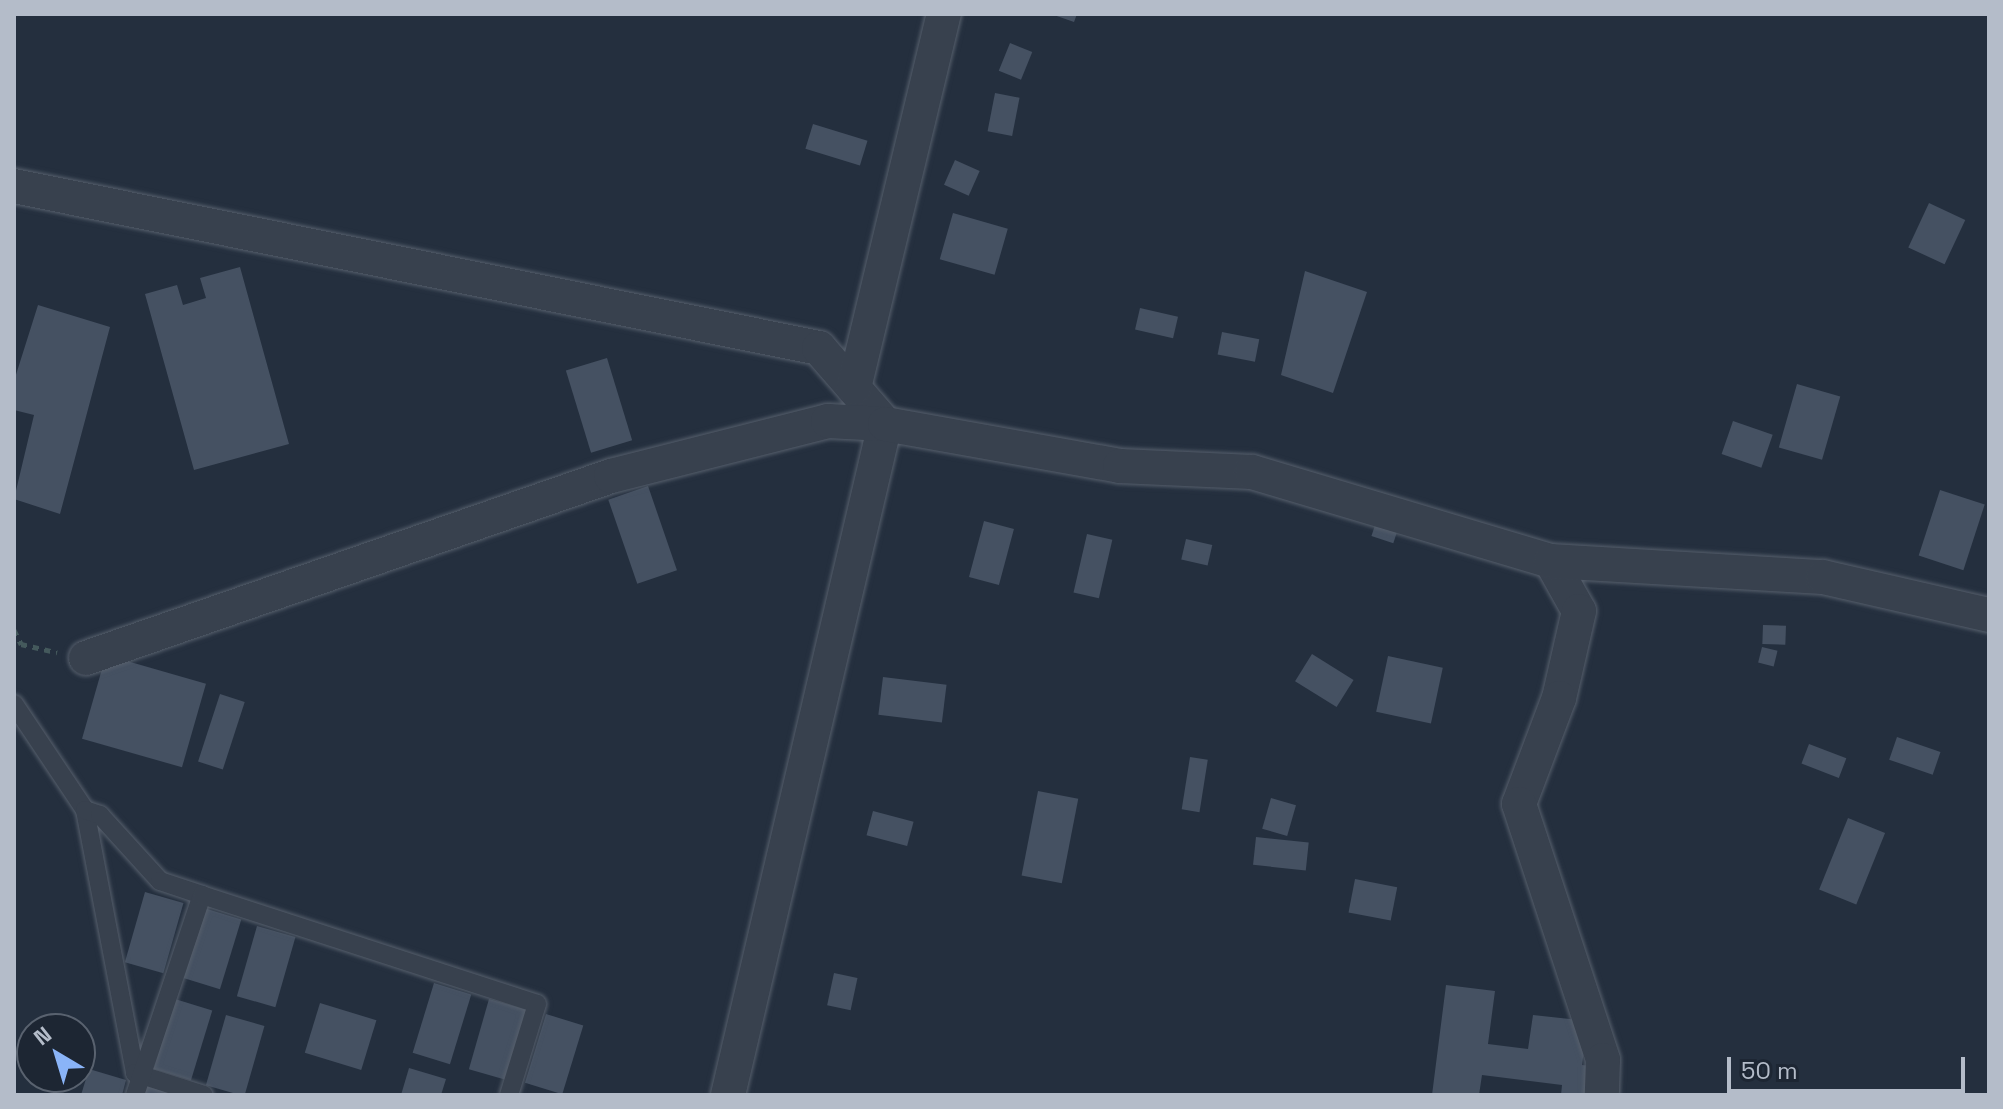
<!DOCTYPE html>
<html>
<head>
<meta charset="utf-8">
<style>
  body { margin:0 }
  #map { position:relative; width:2003px; height:1109px; overflow:hidden; background:#242f3e; font-family:"Space Grotesk",sans-serif }
  div>[style] { position:absolute }
  .building>* { inset:0; background:#455162; transform-origin:0 0 }
  .path>* { height:5px; margin-top:-2.5px; transform-origin:0; background:repeating-linear-gradient(90deg,#44595c 0 6px,transparent 0 12px) }
  .roads { filter:drop-shadow(0 0 2px #565f6c) drop-shadow(0 0 2px #565f6c) }
  .service>* { height:18px; margin:-9px; padding:0 9px; transform-origin:9px; border-radius:9px; background:#38414e }
  .minor>* { height:34px; margin:-17px; padding:0 17px; transform-origin:17px; border-radius:17px; background:#38414e }
  span { translate:-50% -50%; white-space:nowrap; text-align:center; line-height:1.15; -webkit-text-stroke:7px #1d2633; paint-order:stroke }
  .frame { position:absolute; inset:0; border:16px solid #b4bcc9; pointer-events:none }
  .north { position:absolute; left:16px; top:1013px; width:80px; height:80px; box-sizing:border-box; background:#1d2633; border:2px solid #59626f; border-radius:50%; rotate:322deg; font-size:22px; font-weight:700; line-height:32px; text-align:center; color:#b4bcc9 }
  .north::after { content:''; display:block; margin:auto; width:28px; height:36px; background:#8ab4f8; clip-path:polygon(50% 0,100% 100%,50% 72%,0 100%) }
  .scale { position:absolute; left:1727px; top:1057px; width:238px; height:36px; box-sizing:border-box; border:4px solid #b4bcc9; border-top:0; padding-left:10px; font-size:24px; line-height:28px; white-space:nowrap; color:#b4bcc9; -webkit-text-stroke:6px #1d2633; paint-order:stroke }
</style>
</head>
<body>
<div id="map">
  <div class="building">
    <i style="clip-path:polygon(1051px 14px,1077px 14px,1074px 22px)"></i>
    <i style="left:1010px;top:43px;width:24px;height:30px;rotate:22deg"></i>
    <i style="left:995px;top:93px;width:25px;height:39px;rotate:11deg"></i>
    <i style="left:813px;top:124px;width:57px;height:26px;rotate:17deg"></i>
    <i style="left:955px;top:160px;width:27px;height:27px;rotate:24deg"></i>
    <i style="left:1929px;top:203px;width:40px;height:49px;rotate:25deg"></i>
    <i style="left:953px;top:213px;width:57px;height:48px;rotate:16deg"></i>
    <i style="clip-path:polygon(240px 267px,289px 444px,194px 470px,145px 294px,177px 285px,183px 305px,206px 298px,200px 278px)"></i>
    <i style="clip-path:polygon(1305px 271px,1367px 292px,1333px 393px,1281px 375px)"></i>
    <i style="clip-path:polygon(38px 305px,110px 327px,60px 514px,14px 499px,34px 415px,14px 410px,14px 381px)"></i>
    <i style="left:1140px;top:308px;width:39px;height:22px;rotate:13deg"></i>
    <i style="left:1222px;top:332px;width:38px;height:23px;rotate:11deg"></i>
    <i style="left:607px;top:358px;width:86px;height:43px;rotate:73deg"></i>
    <i style="left:1797px;top:384px;width:45px;height:66px;rotate:16deg"></i>
    <i style="left:1733px;top:421px;width:42px;height:35px;rotate:19deg"></i>
    <i style="left:648px;top:486px;width:89px;height:42px;rotate:71deg"></i>
    <i style="left:1940px;top:490px;width:47px;height:69px;rotate:18deg"></i>
    <i style="left:1377px;top:519px;width:23px;height:18px;rotate:18deg"></i>
    <i style="left:984px;top:521px;width:31px;height:58px;rotate:15deg"></i>
    <i style="left:1087px;top:534px;width:26px;height:60px;rotate:13deg"></i>
    <i style="left:1186px;top:539px;width:27px;height:21px;rotate:13deg"></i>
    <i style="left:1763px;top:625px;width:23px;height:19px;rotate:2deg"></i>
    <i style="left:1762px;top:647px;width:16px;height:16px;rotate:14deg"></i>
    <i style="left:1312px;top:654px;width:49px;height:32px;rotate:32deg"></i>
    <i style="left:106px;top:655px;width:104px;height:87px;rotate:16deg"></i>
    <i style="left:1388px;top:656px;width:56px;height:57px;rotate:12deg"></i>
    <i style="left:883px;top:677px;width:64px;height:38px;rotate:7deg"></i>
    <i style="left:220px;top:694px;width:26px;height:71px;rotate:18deg"></i>
    <i style="left:1897px;top:737px;width:46px;height:24px;rotate:19deg"></i>
    <i style="left:1809px;top:744px;width:40px;height:21px;rotate:21deg"></i>
    <i style="left:1190px;top:757px;width:18px;height:53px;rotate:9deg"></i>
    <i style="left:1038px;top:791px;width:41px;height:86px;rotate:11deg"></i>
    <i style="left:1271px;top:798px;width:26px;height:32px;rotate:16deg"></i>
    <i style="left:873px;top:811px;width:42px;height:25px;rotate:15deg"></i>
    <i style="left:1848px;top:818px;width:40px;height:77px;rotate:22deg"></i>
    <i style="left:1256px;top:837px;width:53px;height:28px;rotate:6deg"></i>
    <i style="left:1355px;top:879px;width:43px;height:34px;rotate:11deg"></i>
    <i style="left:145px;top:892px;width:40px;height:73px;rotate:16deg"></i>
    <i style="left:204px;top:908px;width:39px;height:73px;rotate:17deg"></i>
    <i style="left:257px;top:926px;width:40px;height:73px;rotate:16deg"></i>
    <i style="left:834px;top:973px;width:24px;height:33px;rotate:12deg"></i>
    <i style="left:434px;top:983px;width:39px;height:73px;rotate:17deg"></i>
    <i style="clip-path:polygon(1446px 985px,1495px 991px,1488px 1044px,1528px 1049px,1533px 1015px,1588px 1021px,1582px 1065px,1599px 1067px,1596px 1095px,1561px 1095px,1562px 1085px,1482px 1075px,1479px 1095px,1432px 1095px)"></i>
    <i style="left:175px;top:999px;width:39px;height:73px;rotate:17deg"></i>
    <i style="left:489px;top:999px;width:40px;height:73px;rotate:16deg"></i>
    <i style="left:320px;top:1003px;width:59px;height:52px;rotate:17deg"></i>
    <i style="left:546px;top:1014px;width:39px;height:72px;rotate:17deg"></i>
    <i style="left:226px;top:1015px;width:40px;height:73px;rotate:16deg"></i>
    <i style="clip-path:polygon(409px 1068px,446px 1079px,441px 1095px,401px 1095px)"></i>
    <i style="clip-path:polygon(89px 1069px,126px 1080px,122px 1095px,81px 1095px)"></i>
    <i style="clip-path:polygon(144px 1085px,174px 1094px,174px 1095px,142px 1095px)"></i>
  </div>
  <div class="path">
    <i style="left:14px;top:630px;width:16px;rotate:63deg"></i>
    <i style="left:21px;top:644px;width:37px;rotate:13deg"></i>
  </div>
  <div class="roads">
    <div class="service">
      <i style="left:14px;top:704px;width:128px;rotate:56.2deg"></i>
      <i style="left:85px;top:810px;width:268px;rotate:79.2deg"></i>
      <i style="left:135px;top:1073px;width:72px;rotate:17.7deg"></i>
      <i style="left:85px;top:810px;width:16px;rotate:18deg"></i>
      <i style="left:100px;top:815px;width:89px;rotate:47.7deg"></i>
      <i style="left:160px;top:881px;width:44px;rotate:18.4deg"></i>
      <i style="left:135px;top:1095px;width:211px;rotate:-71.5deg"></i>
      <i style="left:202px;top:895px;width:352px;rotate:18deg"></i>
      <i style="left:537px;top:1004px;width:95px;rotate:107.1deg"></i>
    </div>
    <div class="minor">
      <i style="left:14px;top:186px;width:821px;rotate:11.38deg"></i>
      <i style="left:819px;top:348px;width:101px;rotate:49deg"></i>
      <i style="left:885px;top:424px;width:689px;rotate:103.17deg"></i>
      <i style="left:854px;top:388px;width:385px;rotate:-76.5deg"></i>
      <i style="left:1551px;top:561px;width:57px;rotate:60.8deg"></i>
      <i style="left:1579px;top:611px;width:89px;rotate:102.9deg"></i>
      <i style="left:1559px;top:698px;width:113px;rotate:110.7deg"></i>
      <i style="left:1519px;top:804px;width:269px;rotate:71.8deg"></i>
      <i style="left:1603px;top:1060px;width:35px;rotate:92deg"></i>
      <i style="left:86px;top:658px;width:556px;rotate:-19.12deg"></i>
      <i style="left:611px;top:476px;width:224px;rotate:-14.2deg"></i>
      <i style="left:828px;top:421px;width:57px;rotate:3deg"></i>
      <i style="left:885px;top:424px;width:239px;rotate:10.1deg"></i>
      <i style="left:1120px;top:466px;width:132px;rotate:2.6deg"></i>
      <i style="left:1252px;top:472px;width:312px;rotate:16.6deg"></i>
      <i style="left:1551px;top:561px;width:272px;rotate:3.4deg"></i>
      <i style="left:1823px;top:577px;width:170px;rotate:12.9deg"></i>
    </div>
  </div>
  <div class="frame"></div>
  <div class="north">N</div>
  <div class="scale">50 m</div>
</div>
</body>
</html>
